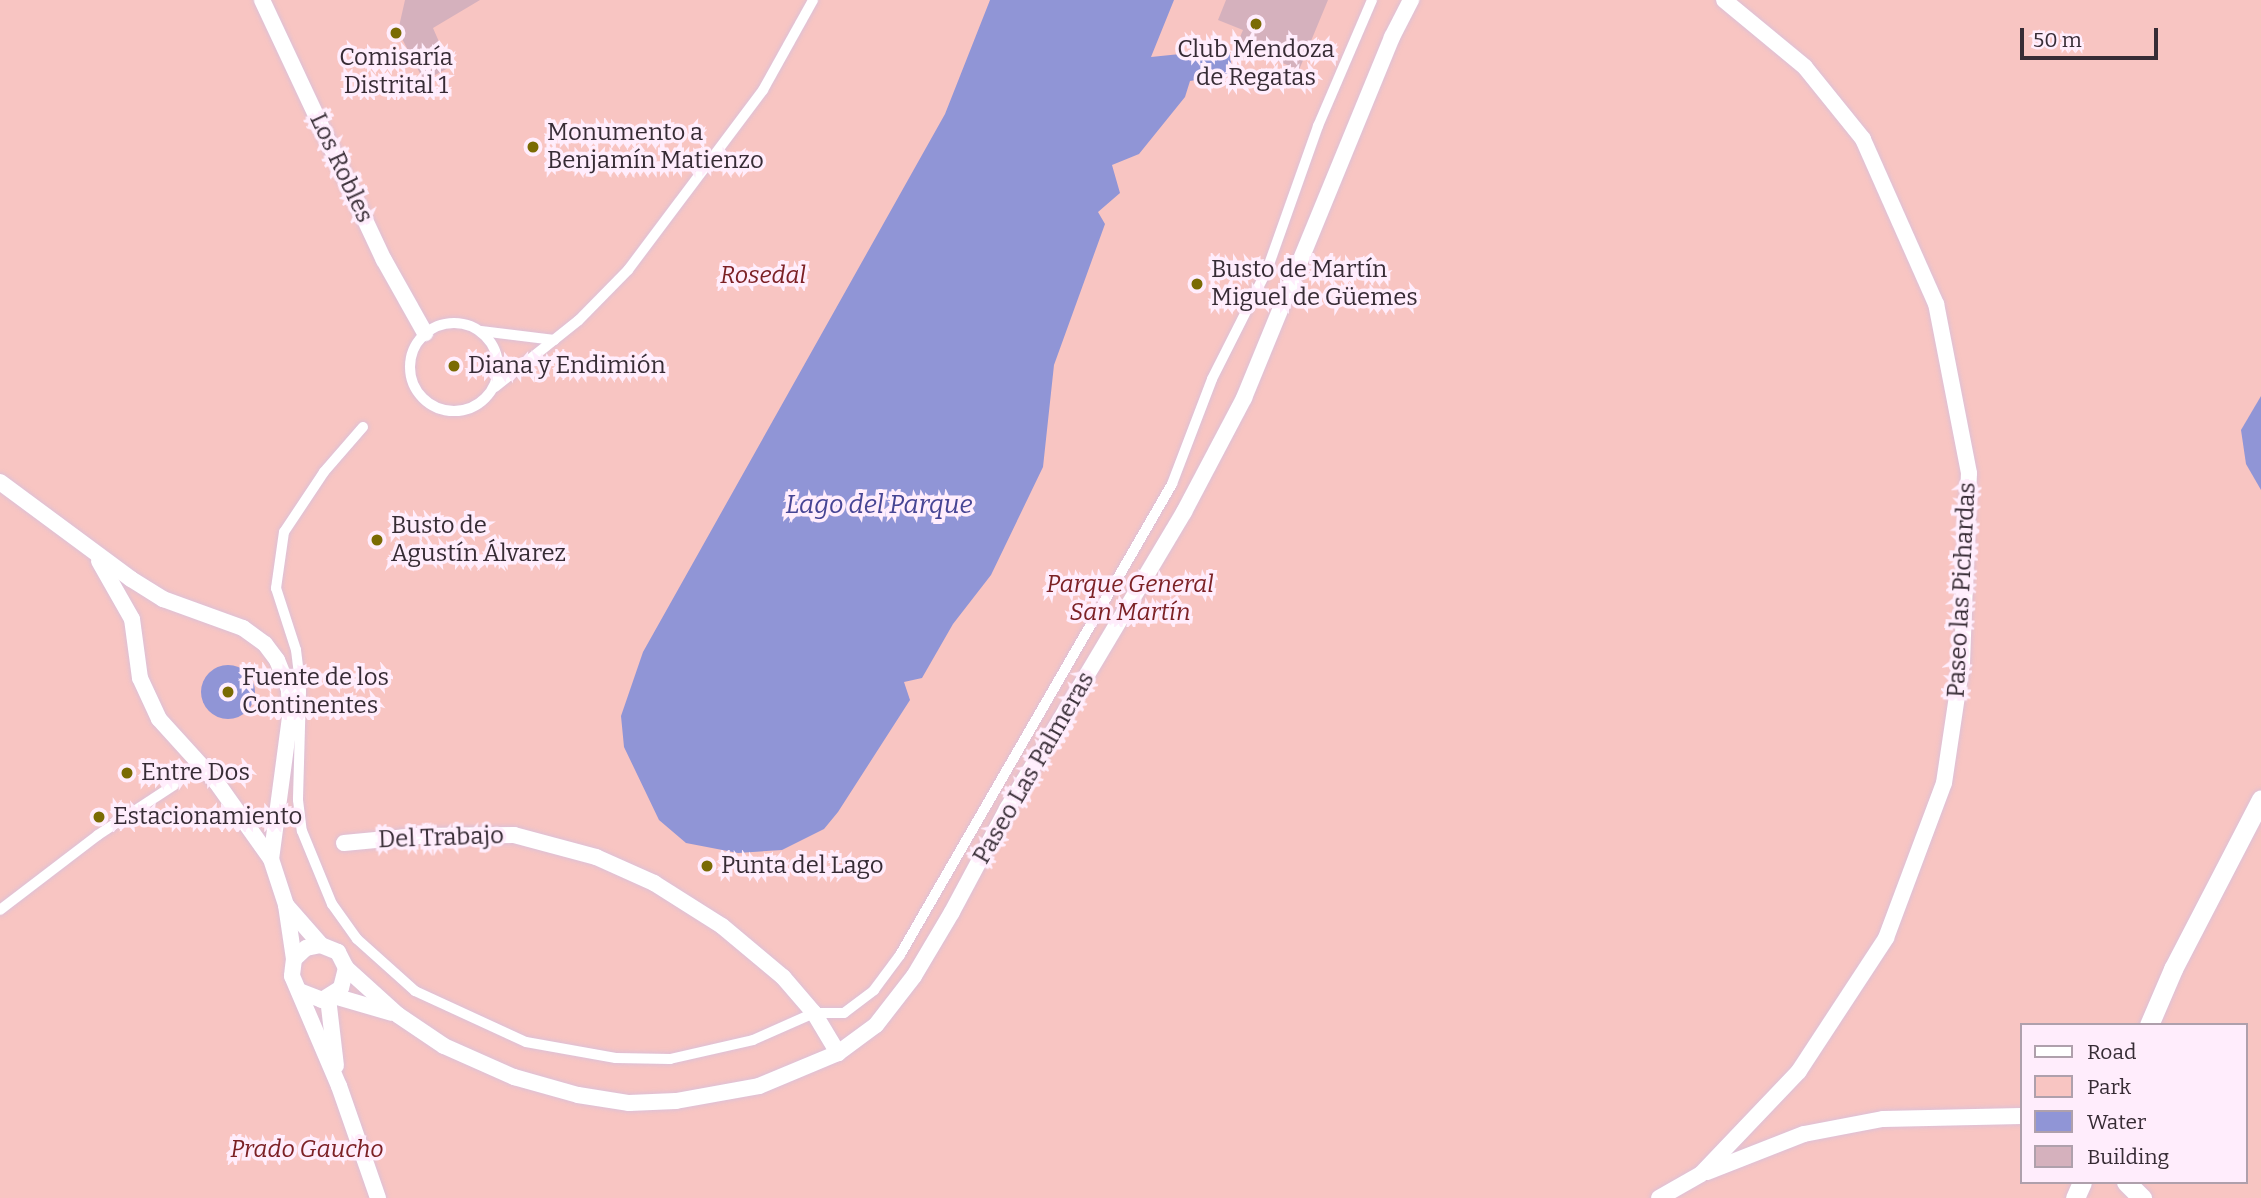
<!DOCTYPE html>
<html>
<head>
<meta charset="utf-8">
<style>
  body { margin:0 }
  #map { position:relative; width:2261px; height:1198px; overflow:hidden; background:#ffedfc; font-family:Bitter,serif }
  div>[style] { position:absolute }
  .green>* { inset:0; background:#f8c5c2 }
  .water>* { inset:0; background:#9095d6 }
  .round { border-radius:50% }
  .building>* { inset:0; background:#d5b1bd }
  .roads { filter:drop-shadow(0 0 2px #dcc0d7) drop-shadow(0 0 2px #dcc0d7) }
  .pedestrian>* { height:10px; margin:-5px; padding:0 5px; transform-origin:5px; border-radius:5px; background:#fff }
  .pedestrian>.ring { margin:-5px; padding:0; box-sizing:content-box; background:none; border:10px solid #fff; border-radius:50% }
  .minor>* { height:16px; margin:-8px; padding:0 8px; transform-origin:8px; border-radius:8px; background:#fff }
  .tertiary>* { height:19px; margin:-9.5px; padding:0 9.5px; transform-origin:9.5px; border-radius:9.5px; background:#fff }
  .dots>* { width:19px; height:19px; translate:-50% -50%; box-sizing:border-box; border:4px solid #ffedfc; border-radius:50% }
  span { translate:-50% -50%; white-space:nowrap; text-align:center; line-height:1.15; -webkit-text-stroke:7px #ffedfc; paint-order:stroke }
  .poi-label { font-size:24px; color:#372c35 }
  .left { translate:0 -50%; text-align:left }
  .street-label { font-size:24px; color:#372c35 }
  .park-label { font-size:24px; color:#7c2125; font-style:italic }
  .water-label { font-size:26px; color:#464594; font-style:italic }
  .legend { position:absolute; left:2020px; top:1023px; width:228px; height:161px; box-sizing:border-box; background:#ffedfc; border:2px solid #afa0ac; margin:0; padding:9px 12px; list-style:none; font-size:21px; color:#372c35 }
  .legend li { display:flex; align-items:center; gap:14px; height:35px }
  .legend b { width:35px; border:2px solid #afa0ac }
  .scale { position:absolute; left:2020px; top:28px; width:138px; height:32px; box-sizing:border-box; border:4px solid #372c35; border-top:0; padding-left:9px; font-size:21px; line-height:24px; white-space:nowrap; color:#372c35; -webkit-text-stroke:5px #ffedfc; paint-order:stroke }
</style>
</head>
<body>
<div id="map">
  <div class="green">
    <i style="clip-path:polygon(evenodd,0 0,2261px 0,2261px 1198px,0 1198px,0 0,2021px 1025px,2245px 1025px,2245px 1182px,2021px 1182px,2021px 1025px)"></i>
  </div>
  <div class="water">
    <i style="clip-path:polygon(990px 0,1174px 0,1151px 57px,1229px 49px,1233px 74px,1190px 81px,1185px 97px,1139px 154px,1112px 165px,1120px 193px,1098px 212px,1105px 224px,1054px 365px,1043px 467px,991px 575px,953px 624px,922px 678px,904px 682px,910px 700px,838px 812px,824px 829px,782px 850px,738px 853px,686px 843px,659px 820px,624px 747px,621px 716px,643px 652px,945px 114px)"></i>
    <i style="clip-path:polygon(2261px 396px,2261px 490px,2246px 464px,2241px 430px)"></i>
    <i class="round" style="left:201px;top:665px;width:54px;height:54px"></i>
  </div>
  <div class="building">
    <i style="clip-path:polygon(405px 0,480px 0,433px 28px,450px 67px,424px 81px,398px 31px)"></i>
    <i style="clip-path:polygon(1226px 0,1328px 0,1299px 70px,1237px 44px,1243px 30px,1218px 20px)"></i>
  </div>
  <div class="roads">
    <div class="pedestrian">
      <i class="ring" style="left:410px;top:323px;width:78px;height:78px"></i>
      <i style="left:481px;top:331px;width:74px;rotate:7deg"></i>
      <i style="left:495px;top:387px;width:107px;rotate:-38.6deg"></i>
      <i style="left:579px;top:320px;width:70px;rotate:-45.6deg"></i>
      <i style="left:628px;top:270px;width:225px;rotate:-53.1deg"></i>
      <i style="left:763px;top:90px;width:103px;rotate:-60.9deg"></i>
      <i style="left:363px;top:427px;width:60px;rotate:130.9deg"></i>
      <i style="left:324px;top:472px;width:72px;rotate:123.7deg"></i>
      <i style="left:284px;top:532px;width:57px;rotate:98.1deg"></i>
      <i style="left:276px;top:588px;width:65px;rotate:72.1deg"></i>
      <i style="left:296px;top:650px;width:41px;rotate:83deg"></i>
      <i style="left:301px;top:691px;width:109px;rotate:91.6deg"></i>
      <i style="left:298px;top:800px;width:31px;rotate:83deg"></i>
      <i style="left:302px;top:831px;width:79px;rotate:67.7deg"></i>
      <i style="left:332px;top:904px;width:43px;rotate:54.5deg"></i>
      <i style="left:357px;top:939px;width:78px;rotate:41.9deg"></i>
      <i style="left:415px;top:991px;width:122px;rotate:24.7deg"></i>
      <i style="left:526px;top:1042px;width:91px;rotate:10.1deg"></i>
      <i style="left:616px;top:1058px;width:54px;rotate:1.1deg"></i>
      <i style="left:670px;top:1059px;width:85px;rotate:-12.9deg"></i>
      <i style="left:753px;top:1040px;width:67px;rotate:-23.9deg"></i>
      <i style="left:814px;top:1013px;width:30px"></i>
      <i style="left:844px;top:1013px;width:38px;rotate:-37deg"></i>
      <i style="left:874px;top:990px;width:44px;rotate:-53.4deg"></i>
      <i style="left:900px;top:955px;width:544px;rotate:-59.99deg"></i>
      <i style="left:1172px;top:484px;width:112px;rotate:-69.1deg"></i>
      <i style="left:1212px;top:379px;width:122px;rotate:-63.2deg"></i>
      <i style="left:1267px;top:270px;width:153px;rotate:-70.5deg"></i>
      <i style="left:1318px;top:126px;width:137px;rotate:-66.8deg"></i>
      <i style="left:0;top:910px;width:123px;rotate:-37.4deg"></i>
      <i style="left:98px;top:835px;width:91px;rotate:-33.3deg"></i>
    </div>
    <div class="minor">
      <i style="left:262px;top:0;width:287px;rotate:64.9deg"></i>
      <i style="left:384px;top:260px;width:84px;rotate:60.7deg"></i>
      <i style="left:0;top:482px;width:163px;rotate:36.5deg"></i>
      <i style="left:131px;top:579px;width:38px;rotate:32deg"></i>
      <i style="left:163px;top:599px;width:85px;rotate:19.9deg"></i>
      <i style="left:243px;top:628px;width:27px;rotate:36deg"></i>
      <i style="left:265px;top:644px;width:20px;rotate:53deg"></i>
      <i style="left:277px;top:660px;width:32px;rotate:68deg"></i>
      <i style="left:289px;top:690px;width:27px;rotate:88deg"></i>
      <i style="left:290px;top:717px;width:143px;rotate:97.6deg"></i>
      <i style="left:99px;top:561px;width:67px;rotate:60.4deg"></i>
      <i style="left:132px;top:619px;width:60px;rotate:82.3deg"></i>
      <i style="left:140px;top:678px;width:45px;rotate:65.1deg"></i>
      <i style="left:159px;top:719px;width:86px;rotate:47.8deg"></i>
      <i style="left:217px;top:783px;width:93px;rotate:54.6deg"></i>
      <i style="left:271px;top:859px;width:48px;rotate:71.9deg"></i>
      <i style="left:286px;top:905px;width:55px;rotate:81.6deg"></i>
      <i style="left:344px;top:843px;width:74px;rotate:-5.4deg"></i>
      <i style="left:418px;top:836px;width:96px;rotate:-0.6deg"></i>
      <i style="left:514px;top:835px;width:85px;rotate:15deg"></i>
      <i style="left:596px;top:857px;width:64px;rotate:24.1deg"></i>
      <i style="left:654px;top:883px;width:80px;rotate:32.3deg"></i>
      <i style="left:722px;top:926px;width:80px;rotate:39.9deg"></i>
      <i style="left:783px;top:977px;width:48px;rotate:49.3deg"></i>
      <i style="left:814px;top:1013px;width:47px;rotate:59deg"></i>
      <i style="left:286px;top:905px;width:53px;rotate:48.8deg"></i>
      <i style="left:346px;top:968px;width:70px;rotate:42.1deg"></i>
      <i style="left:398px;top:1015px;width:55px;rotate:34deg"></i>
      <i style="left:444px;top:1046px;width:77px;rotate:23.9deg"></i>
      <i style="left:514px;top:1077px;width:66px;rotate:15.7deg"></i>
      <i style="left:578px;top:1095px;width:52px;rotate:8.9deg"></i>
      <i style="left:629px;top:1103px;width:47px;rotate:-2.4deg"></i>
      <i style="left:676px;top:1101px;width:84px;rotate:-10.2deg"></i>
      <i style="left:759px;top:1086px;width:86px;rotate:-22.7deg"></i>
      <i style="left:838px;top:1053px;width:47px;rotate:-36.4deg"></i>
      <i style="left:876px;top:1025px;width:62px;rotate:-52.2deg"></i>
      <i style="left:914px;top:976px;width:74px;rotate:-59.3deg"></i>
      <i style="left:952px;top:912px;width:117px;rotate:-61.9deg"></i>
      <i style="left:1007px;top:809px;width:346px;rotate:-59.2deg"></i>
      <i style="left:1184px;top:512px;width:129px;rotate:-62.2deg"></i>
      <i style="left:1244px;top:398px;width:390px;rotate:-67.7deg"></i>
      <i style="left:1392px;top:37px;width:42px;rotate:-62.8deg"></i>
      <i style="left:299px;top:991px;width:25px;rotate:21deg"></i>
      <i style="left:322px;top:1000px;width:22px;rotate:-32deg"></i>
      <i style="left:341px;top:988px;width:21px;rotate:-76deg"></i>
      <i style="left:346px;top:968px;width:18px;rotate:-117deg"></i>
      <i style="left:338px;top:952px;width:18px;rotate:-158deg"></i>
      <i style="left:321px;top:945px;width:15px;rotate:169deg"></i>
      <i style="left:306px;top:948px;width:16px;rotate:137deg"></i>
      <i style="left:294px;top:959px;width:17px;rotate:97deg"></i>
      <i style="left:292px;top:976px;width:120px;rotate:66.9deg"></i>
      <i style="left:339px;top:1086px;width:119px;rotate:70.8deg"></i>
      <i style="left:334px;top:996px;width:60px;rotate:16.3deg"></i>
      <i style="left:328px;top:998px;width:68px;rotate:83.3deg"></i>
      <i style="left:1707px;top:1172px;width:104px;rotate:-21.4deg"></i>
      <i style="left:1804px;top:1134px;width:80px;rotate:-10.8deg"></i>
      <i style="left:1883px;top:1119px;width:138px;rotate:-1.2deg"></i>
      <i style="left:1659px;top:1198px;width:48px;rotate:-29.7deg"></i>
      <i style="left:1701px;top:1174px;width:142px;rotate:-46.4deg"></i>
      <i style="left:1799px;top:1071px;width:159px;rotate:-56.8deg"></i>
      <i style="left:1886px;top:938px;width:165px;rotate:-69.5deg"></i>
      <i style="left:1944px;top:783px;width:121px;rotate:-81.5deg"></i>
      <i style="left:1962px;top:663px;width:190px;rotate:-87.9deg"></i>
      <i style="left:1969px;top:473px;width:172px;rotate:-101deg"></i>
      <i style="left:1936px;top:304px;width:180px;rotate:-113.9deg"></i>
      <i style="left:1863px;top:139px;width:92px;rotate:-128.9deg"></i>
      <i style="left:1805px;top:67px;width:105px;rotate:-140.4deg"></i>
    </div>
    <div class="tertiary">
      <i style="left:2149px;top:1025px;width:61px;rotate:-66.8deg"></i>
      <i style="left:2173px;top:969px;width:191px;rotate:-62.6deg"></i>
      <i style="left:2126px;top:1182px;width:23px;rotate:45deg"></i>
      <i style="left:2075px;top:1198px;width:17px;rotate:-66deg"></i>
    </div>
  </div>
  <div class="dots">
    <i style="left:1256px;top:24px;background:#7a6b03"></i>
    <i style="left:396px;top:33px;background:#7a6b03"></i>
    <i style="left:533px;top:147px;background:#7a6b03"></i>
    <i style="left:1197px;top:284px;background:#7a6b03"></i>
    <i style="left:454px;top:366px;background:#7a6b03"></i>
    <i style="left:377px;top:540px;background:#7a6b03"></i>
    <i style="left:228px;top:692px;background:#7a6b03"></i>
    <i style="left:127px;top:773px;background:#7a6b03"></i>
    <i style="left:99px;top:817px;background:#7a6b03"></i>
    <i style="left:707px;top:866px;background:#7a6b03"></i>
  </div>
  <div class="poi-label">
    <span style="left:1256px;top:64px">Club Mendoza<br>de Regatas</span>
    <span style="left:396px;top:72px">Comisaría<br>Distrital 1</span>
    <span class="left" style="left:547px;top:147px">Monumento a<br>Benjamín Matienzo</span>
    <span class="left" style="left:1211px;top:284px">Busto de Martín<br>Miguel de Güemes</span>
    <span class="left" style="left:468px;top:366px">Diana y Endimión</span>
    <span class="left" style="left:391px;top:540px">Busto de<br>Agustín Álvarez</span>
    <span class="left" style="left:242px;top:692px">Fuente de los<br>Continentes</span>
    <span class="left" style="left:141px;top:773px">Entre Dos</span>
    <span class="left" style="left:113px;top:817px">Estacionamiento</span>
    <span class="left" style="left:721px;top:866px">Punta del Lago</span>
  </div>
  <div class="street-label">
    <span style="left:341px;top:168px;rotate:65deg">Los Robles</span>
    <span style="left:1962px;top:590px;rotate:-87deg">Paseo las Pichardas</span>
    <span style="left:1034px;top:768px;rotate:-60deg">Paseo Las Palmeras</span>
    <span style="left:441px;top:838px;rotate:-2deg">Del Trabajo</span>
  </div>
  <div class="park-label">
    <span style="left:763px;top:276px">Rosedal</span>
    <span style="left:1130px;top:599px">Parque General<br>San Martín</span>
    <span style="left:307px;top:1150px">Prado Gaucho</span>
  </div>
  <div class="water-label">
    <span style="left:879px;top:505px">Lago del Parque</span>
  </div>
  <ul class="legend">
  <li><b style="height:9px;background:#fff"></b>Road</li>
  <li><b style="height:19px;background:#f8c5c2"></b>Park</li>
  <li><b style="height:19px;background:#9095d6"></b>Water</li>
  <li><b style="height:19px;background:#d5b1bd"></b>Building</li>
  </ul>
  <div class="scale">50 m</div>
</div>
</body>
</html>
